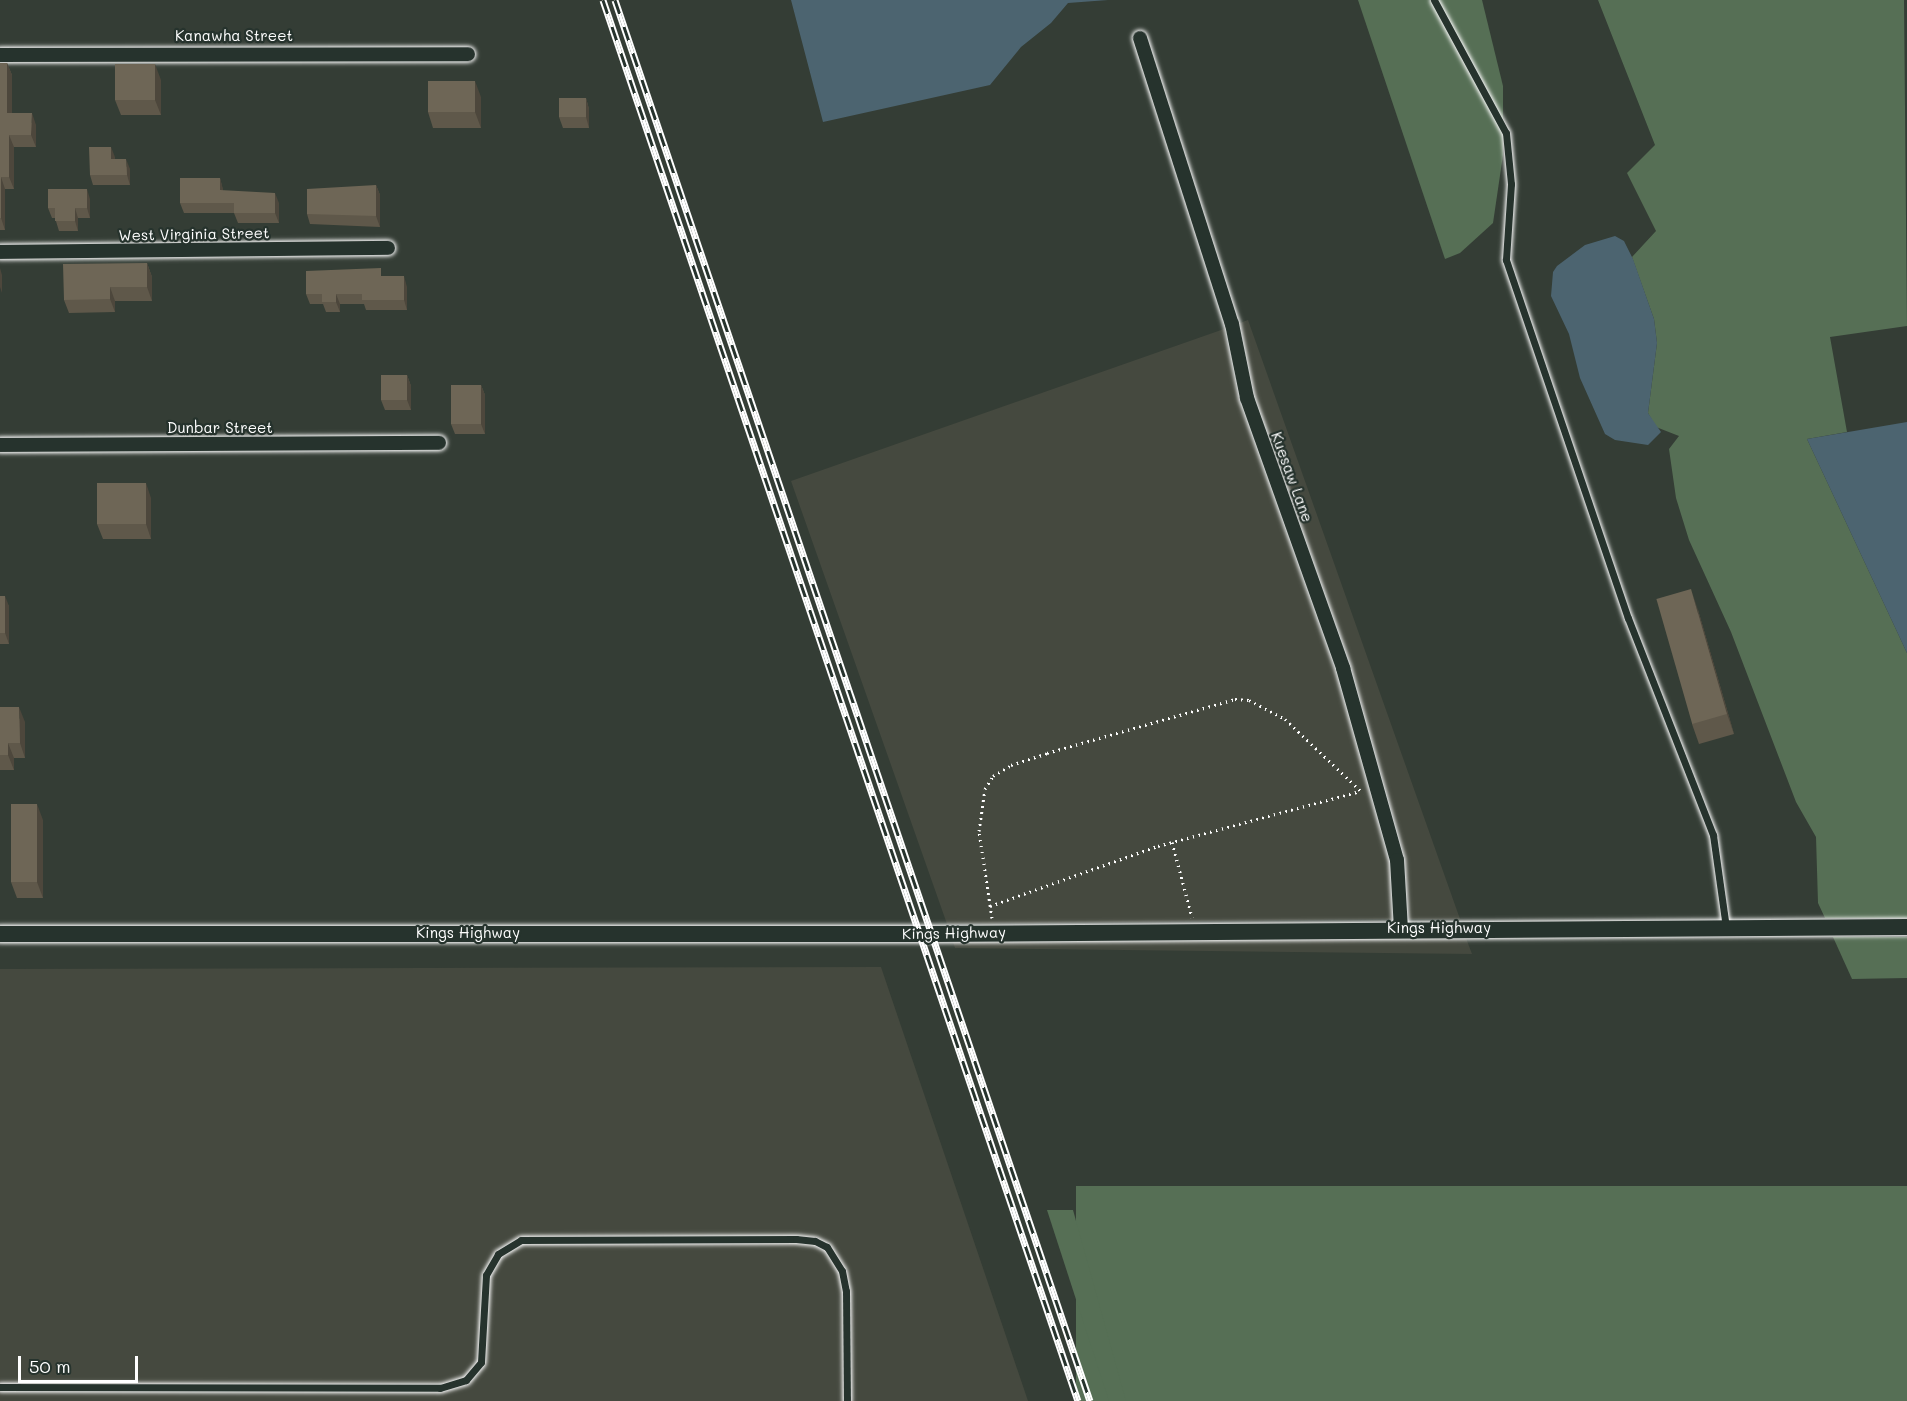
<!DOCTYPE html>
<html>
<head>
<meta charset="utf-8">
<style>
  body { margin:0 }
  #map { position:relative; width:1907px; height:1401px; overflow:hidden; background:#343d35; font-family:Mali,sans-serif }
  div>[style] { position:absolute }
  .built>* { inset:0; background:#45493f }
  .green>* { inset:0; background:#566f55; transform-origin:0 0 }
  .water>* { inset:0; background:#4c6470 }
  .path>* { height:3px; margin-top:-1.5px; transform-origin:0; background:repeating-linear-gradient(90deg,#fff 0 1.5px,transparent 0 6px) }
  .roads { filter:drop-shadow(0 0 2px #fff) drop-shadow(0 0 2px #fff) }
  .service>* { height:7px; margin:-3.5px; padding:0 3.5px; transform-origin:3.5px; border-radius:3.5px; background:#26332d }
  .minor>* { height:14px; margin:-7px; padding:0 7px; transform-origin:7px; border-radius:7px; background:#26332d }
  .tertiary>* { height:16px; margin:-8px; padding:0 8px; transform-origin:8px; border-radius:8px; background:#26332d }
  .rail>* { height:7px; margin-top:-3.5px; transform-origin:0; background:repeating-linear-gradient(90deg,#26332d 0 14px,#fff 0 28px); box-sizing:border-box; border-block:2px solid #fff }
  .wall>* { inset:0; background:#5f584a }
  .shaded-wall>* { inset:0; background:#4d473c }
  .building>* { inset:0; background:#6e6656; transform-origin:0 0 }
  span { translate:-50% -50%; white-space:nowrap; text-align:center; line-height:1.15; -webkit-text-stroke:4.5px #26332d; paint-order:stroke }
  .street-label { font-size:15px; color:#fff }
  .scale { position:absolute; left:18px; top:1356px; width:120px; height:27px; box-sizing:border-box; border:3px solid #fff; border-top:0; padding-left:8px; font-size:18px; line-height:21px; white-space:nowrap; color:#fff; -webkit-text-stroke:4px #26332d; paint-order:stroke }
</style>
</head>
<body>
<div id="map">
  <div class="built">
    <i style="clip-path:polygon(1248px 320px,1460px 919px,1409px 919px,1405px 857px,1351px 665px,1255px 396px,1240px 323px)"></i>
    <i style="clip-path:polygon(1224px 329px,1239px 401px,1335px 671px,1389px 862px,1392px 919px,947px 924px,791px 481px)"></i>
    <i style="clip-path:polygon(1466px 938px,1472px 954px,955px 948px,953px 942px)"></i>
    <i style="clip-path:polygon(881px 967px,1028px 1401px,0 1401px,0 969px)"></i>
  </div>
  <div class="green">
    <i style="clip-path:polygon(1358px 0,1482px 0,1503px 86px,1503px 155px,1493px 223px,1460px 253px,1445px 259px)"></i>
    <i style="clip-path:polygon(1598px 0,1904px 0,1907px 326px,1830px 337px,1847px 432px,1807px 439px,1907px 653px,1907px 918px,1825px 918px,1818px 903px,1816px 837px,1796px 802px,1731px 632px,1689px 540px,1676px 498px,1669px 449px,1679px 436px,1656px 427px,1648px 413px,1657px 343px,1654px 319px,1632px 257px,1656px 231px,1627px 173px,1655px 145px)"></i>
    <i style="clip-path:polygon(1833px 937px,1907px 937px,1907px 978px,1852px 979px)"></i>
    <i style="left:1907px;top:1186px;width:215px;height:831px;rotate:90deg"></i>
    <i style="clip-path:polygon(1047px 1210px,1073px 1210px,1126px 1401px,1109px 1401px)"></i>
  </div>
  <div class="water">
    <i style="clip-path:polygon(791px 0,1108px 0,1068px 3px,1051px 23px,1021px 47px,990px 85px,823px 122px)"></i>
    <i style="clip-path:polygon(1615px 236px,1624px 241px,1633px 259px,1654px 319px,1657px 343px,1648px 413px,1661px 432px,1648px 445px,1615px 440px,1605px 434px,1580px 378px,1569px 334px,1551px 296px,1553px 272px,1557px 266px,1585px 245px)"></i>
    <i style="clip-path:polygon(1907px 422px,1907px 653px,1807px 439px)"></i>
  </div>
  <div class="path">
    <i style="left:1172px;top:842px;width:78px;rotate:75.1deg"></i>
    <i style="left:990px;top:906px;width:178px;rotate:-19.7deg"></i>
    <i style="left:1158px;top:846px;width:209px;rotate:-15.2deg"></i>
    <i style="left:992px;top:918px;width:88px;rotate:-98.5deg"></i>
    <i style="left:979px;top:831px;width:42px;rotate:-81.9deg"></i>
    <i style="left:985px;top:789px;width:15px;rotate:-58deg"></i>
    <i style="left:993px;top:776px;width:21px;rotate:-31deg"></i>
    <i style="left:1011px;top:765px;width:38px;rotate:-18deg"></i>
    <i style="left:1047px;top:753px;width:196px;rotate:-16deg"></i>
    <i style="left:1235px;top:699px;width:14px;rotate:4deg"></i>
    <i style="left:1249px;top:700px;width:41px;rotate:27.8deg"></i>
    <i style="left:1285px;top:719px;width:108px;rotate:43.5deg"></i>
  </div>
  <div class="roads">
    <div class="service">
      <i style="left:1434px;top:0;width:151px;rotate:61.6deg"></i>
      <i style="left:1506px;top:133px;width:51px;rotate:84.4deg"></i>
      <i style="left:1511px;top:184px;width:76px;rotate:93.8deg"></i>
      <i style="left:1506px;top:260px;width:378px;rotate:71.2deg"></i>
      <i style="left:1628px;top:618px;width:233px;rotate:68.6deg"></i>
      <i style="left:1713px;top:835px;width:94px;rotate:82deg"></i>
      <i style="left:0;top:1387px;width:440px;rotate:0.1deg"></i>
      <i style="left:440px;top:1388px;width:27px;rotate:-17deg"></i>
      <i style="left:466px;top:1380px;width:23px;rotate:-50deg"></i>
      <i style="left:481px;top:1362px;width:87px;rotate:-86.7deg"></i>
      <i style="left:486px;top:1275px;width:24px;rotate:-60deg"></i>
      <i style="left:498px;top:1254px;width:27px;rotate:-31deg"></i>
      <i style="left:521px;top:1240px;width:275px;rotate:-0.2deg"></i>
      <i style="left:796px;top:1239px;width:19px;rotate:6deg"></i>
      <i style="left:815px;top:1241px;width:13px;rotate:27deg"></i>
      <i style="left:827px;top:1247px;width:28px;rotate:58deg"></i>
      <i style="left:842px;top:1271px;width:20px;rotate:79deg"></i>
      <i style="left:846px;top:1291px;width:110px;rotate:89.5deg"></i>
    </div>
    <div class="minor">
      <i style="left:1140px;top:38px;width:300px;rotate:72.2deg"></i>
      <i style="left:1232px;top:324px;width:76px;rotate:78.5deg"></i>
      <i style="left:1247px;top:398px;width:287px;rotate:70.4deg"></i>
      <i style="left:1343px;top:668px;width:199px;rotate:74.3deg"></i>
      <i style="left:1397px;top:860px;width:69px;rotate:86.7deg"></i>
      <i style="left:0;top:55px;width:468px;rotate:-0.1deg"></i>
      <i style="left:0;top:252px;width:388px;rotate:-0.6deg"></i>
      <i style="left:0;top:445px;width:439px;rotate:-0.3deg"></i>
    </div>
    <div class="tertiary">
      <i style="left:0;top:934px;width:931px"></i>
      <i style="left:931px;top:934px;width:976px;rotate:-0.41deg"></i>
    </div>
  </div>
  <div class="rail">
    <i style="left:603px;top:0;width:1479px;rotate:71.27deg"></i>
    <i style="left:615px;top:0;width:1479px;rotate:71.27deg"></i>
  </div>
  <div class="wall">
    <i style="clip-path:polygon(0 63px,7px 63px,12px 75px,12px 113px,36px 125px,36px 147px,14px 147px,14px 189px,5px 189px,5px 230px,0 230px)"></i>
    <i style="clip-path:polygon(161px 80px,161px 115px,121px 115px,115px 100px)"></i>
    <i style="clip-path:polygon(481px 97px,481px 128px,433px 128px,428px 112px)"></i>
    <i style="clip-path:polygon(586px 98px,589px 109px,589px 128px,563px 128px,559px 117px)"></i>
    <i style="clip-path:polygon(115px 157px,115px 159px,130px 169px,130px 185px,93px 185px,90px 175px)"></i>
    <i style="clip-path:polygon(220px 178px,223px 191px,279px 203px,279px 223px,238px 223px,234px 213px,184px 213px,180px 203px)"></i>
    <i style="clip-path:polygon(376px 185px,380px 195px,380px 227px,310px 224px,307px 214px)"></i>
    <i style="clip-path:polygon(90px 199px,90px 218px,78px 218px,78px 231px,59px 231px,55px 218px,52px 218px,48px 208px)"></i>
    <i style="clip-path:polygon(147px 263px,152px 277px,152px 301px,115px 301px,115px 312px,69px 313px,64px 300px)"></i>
    <i style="clip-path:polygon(384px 276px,407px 287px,407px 310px,366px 310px,364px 304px,340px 304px,340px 312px,326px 312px,323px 304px,310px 304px,306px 294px)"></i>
    <i style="clip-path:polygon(407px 375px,411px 386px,411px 410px,385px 410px,381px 400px)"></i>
    <i style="clip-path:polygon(481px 385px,485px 395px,485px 434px,455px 434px,451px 424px)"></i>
    <i style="clip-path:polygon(151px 498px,151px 539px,103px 539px,97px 524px)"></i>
    <i style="clip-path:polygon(0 596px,9px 606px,9px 644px,0 644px)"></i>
    <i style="clip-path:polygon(1698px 610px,1734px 734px,1699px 744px,1692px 724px)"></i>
    <i style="clip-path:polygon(0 707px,25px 722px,25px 758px,14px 758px,14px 770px,0 770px)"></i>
    <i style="clip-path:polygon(43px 820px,43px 898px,17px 898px,11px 882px)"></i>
  </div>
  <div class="shaded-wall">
    <i style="clip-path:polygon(7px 63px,12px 75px,12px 125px,7px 113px)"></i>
    <i style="clip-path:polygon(155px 64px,161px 80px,161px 115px,155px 100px)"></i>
    <i style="clip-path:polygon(475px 81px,481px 97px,481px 128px,475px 112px)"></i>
    <i style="clip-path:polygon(586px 98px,589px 109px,589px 128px,586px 117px)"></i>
    <i style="clip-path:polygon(32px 113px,36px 125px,36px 147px,31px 135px)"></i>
    <i style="clip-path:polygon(9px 135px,14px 147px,14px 189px,9px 177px)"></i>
    <i style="clip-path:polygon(111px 147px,115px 157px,115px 169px,111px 159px)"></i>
    <i style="clip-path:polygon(126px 159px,130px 169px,130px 185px,127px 175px)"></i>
    <i style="clip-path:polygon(1px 177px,5px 189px,5px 230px,1px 218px)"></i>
    <i style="clip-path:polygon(220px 178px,223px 189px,223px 201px,220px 190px)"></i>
    <i style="clip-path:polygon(376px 185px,380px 195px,380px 227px,376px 216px)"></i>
    <i style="clip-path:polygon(87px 189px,90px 199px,90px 218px,87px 208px)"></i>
    <i style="clip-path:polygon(275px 193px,279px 203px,279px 223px,275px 213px)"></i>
    <i style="clip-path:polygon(75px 208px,78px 218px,78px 231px,75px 221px)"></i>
    <i style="clip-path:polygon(147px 263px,152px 277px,152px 301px,147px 287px)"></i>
    <i style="clip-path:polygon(0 268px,2px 275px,2px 293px,0 287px)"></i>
    <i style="clip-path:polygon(404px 276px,407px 287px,407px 310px,404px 300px)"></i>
    <i style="clip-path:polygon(110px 287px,115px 301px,115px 312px,110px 299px)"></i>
    <i style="clip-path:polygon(336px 294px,340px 304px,340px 312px,336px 302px)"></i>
    <i style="clip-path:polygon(407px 375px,411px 386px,411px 410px,407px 400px)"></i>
    <i style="clip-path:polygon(481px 385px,485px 395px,485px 434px,481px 424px)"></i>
    <i style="clip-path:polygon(146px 483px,151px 498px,151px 539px,146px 524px)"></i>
    <i style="clip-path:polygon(1691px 589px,1698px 610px,1734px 734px,1727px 714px)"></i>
    <i style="clip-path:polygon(5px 596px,9px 606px,9px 644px,5px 633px)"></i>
    <i style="clip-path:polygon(19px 707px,25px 722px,25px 758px,20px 743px)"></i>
    <i style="clip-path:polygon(8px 743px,14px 758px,14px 770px,8px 755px)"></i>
    <i style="clip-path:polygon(37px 804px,43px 820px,43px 898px,37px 882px)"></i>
  </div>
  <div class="building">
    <i style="clip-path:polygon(0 63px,7px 63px,7px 113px,32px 113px,31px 135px,9px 135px,9px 177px,1px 177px,1px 218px,0 218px)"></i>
    <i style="left:115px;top:64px;width:40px;height:36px"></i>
    <i style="left:428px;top:81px;width:47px;height:31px"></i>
    <i style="left:559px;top:98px;width:27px;height:19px"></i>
    <i style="clip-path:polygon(89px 147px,111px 147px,111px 159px,126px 159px,127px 175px,90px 175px)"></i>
    <i style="clip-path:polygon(180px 178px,220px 178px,220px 190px,275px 193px,275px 213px,234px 213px,234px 203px,180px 203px)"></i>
    <i style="clip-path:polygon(376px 185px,376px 216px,307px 214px,307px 189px)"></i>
    <i style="clip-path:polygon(48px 189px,87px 189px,87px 208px,75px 208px,75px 221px,55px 221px,55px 208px,48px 208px)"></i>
    <i style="clip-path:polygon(147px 263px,147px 287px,110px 287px,110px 299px,64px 300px,63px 264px)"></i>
    <i style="clip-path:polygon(381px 268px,381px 276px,404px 276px,404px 300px,362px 300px,362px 294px,336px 294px,336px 302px,322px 302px,322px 294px,306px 294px,306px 271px)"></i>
    <i style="left:381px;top:375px;width:26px;height:25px"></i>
    <i style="left:451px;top:385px;width:30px;height:39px"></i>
    <i style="left:97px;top:483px;width:49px;height:41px"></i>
    <i style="left:1691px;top:589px;width:130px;height:36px;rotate:74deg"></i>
    <i style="left:0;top:596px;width:5px;height:37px"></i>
    <i style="clip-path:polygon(0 707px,19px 707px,20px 743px,8px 743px,8px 755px,0 755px)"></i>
    <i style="left:11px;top:804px;width:26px;height:78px"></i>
  </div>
  <div class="street-label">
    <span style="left:234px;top:36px">Kanawha Street</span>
    <span style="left:194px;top:234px;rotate:-1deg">West Virginia Street</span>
    <span style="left:220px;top:428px">Dunbar Street</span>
    <span style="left:1292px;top:477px;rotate:70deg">Kuesaw Lane</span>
    <span style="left:1439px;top:928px">Kings Highway</span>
    <span style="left:468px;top:933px">Kings Highway</span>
    <span style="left:954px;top:933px;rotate:-1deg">Kings Highway</span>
  </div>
  <div class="scale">50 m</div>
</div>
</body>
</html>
